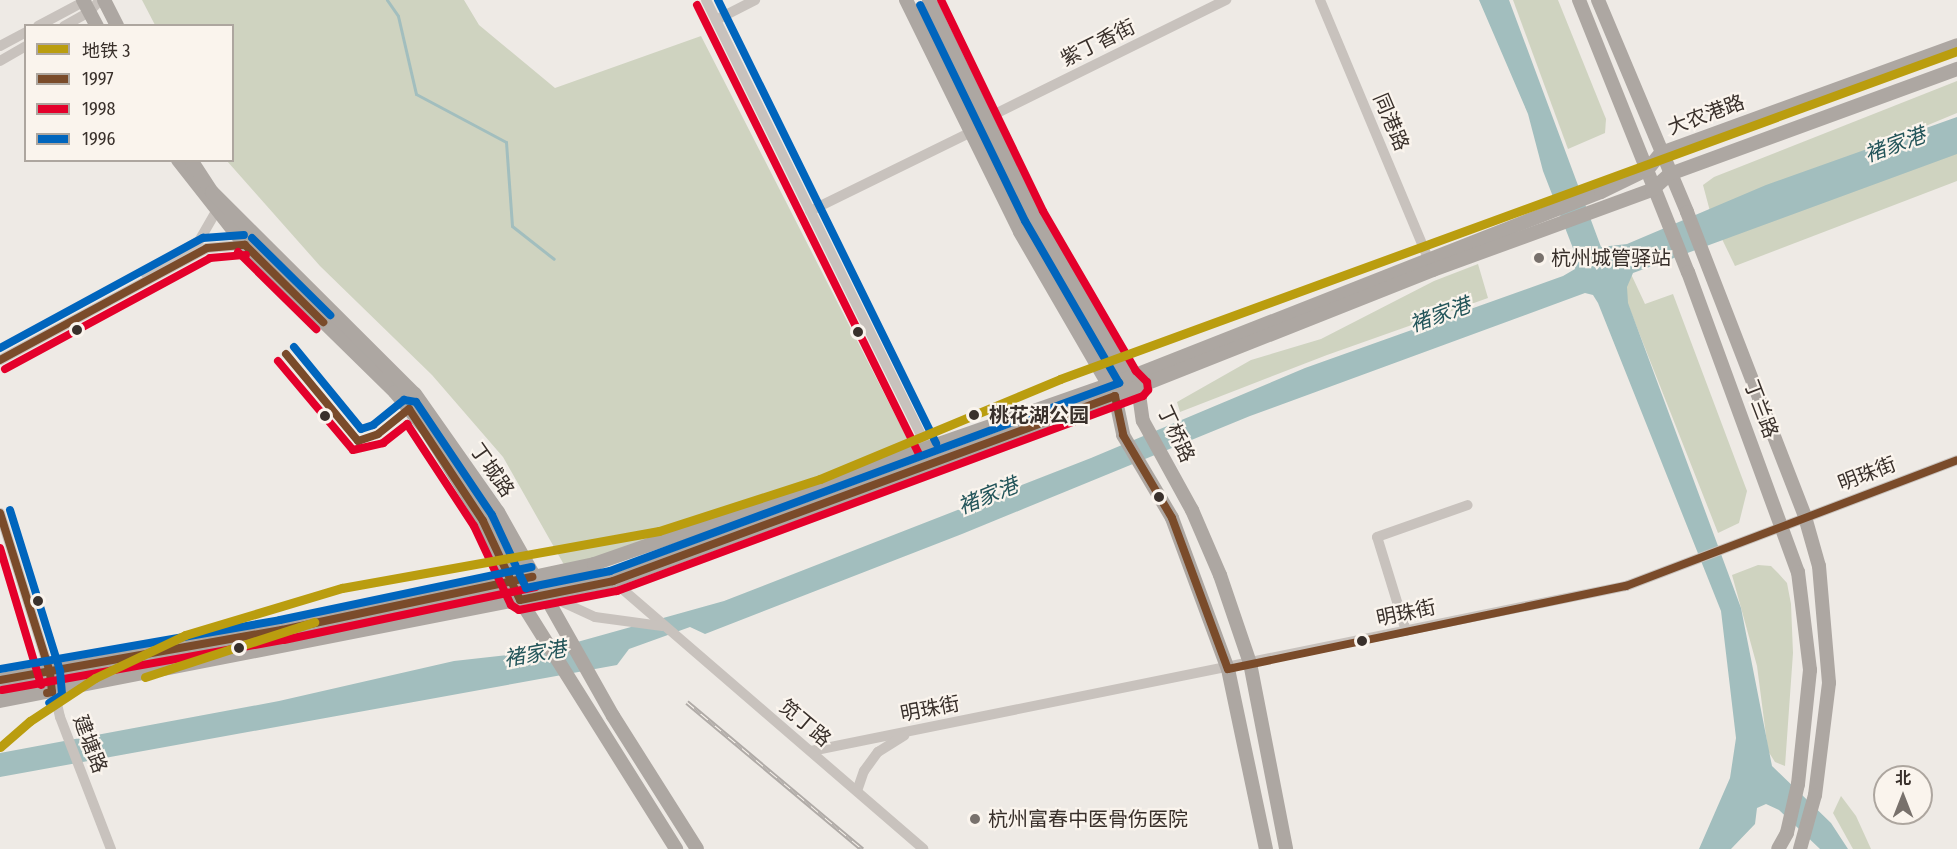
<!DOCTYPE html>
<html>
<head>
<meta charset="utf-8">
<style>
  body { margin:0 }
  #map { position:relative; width:1957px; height:849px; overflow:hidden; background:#eeeae5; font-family:"Fira Sans Condensed","Noto Sans SC",sans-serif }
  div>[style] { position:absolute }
  .green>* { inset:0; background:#cfd3c0 }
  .water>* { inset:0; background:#a2bebe }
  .stream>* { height:3px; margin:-1.5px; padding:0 1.5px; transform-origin:1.5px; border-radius:1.5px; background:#a2bebe }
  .minor>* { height:10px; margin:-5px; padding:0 5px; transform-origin:5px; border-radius:5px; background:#c8c2bd }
  .major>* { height:14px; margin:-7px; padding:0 7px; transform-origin:7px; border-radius:7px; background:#ada7a2 }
  .rail>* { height:5px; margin-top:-2.5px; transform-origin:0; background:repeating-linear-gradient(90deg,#faf4ed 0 9px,#b0aba7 0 18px); box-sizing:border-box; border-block:2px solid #b0aba7 }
  .bus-1>* { height:8px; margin:-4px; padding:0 4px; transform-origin:4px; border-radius:4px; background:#7a4b2a }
  .bus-2>* { height:8px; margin:-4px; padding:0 4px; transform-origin:4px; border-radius:4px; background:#e4002b }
  .bus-3>* { height:8px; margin:-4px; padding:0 4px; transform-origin:4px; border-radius:4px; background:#0065bd }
  .metro-1>* { height:9px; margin:-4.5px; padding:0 4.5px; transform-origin:4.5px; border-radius:4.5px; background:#ba9d0f }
  .dots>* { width:16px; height:16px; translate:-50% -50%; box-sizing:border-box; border:3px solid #faf4ed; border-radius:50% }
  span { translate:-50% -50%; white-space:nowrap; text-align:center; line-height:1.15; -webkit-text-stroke:4.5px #faf4ed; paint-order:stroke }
  .street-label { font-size:20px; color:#39302b }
  .poi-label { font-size:20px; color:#39302b }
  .left { translate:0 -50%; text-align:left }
  .stop-label { font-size:20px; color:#39302b; font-weight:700 }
  .water-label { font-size:21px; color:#225459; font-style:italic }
  .legend { position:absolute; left:24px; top:24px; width:210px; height:138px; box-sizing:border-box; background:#faf4ed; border:2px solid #ada69f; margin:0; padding:8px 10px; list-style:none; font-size:18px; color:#39302b }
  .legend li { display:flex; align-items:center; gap:12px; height:30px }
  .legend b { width:30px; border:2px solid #ada69f }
  .north { position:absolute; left:1873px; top:765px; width:60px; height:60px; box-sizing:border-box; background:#faf4ed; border:2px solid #ada69f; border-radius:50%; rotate:0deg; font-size:16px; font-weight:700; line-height:24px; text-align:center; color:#39302b }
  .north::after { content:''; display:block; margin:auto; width:21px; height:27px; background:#78716c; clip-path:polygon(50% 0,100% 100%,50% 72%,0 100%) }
</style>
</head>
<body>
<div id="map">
  <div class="green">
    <i style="clip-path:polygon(142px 0,464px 0,479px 25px,555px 88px,701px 36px,909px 442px,567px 570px,503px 457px,432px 375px,320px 266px,227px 161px,232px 160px,232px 26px,155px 25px)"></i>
    <i style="clip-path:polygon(1513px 0,1558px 0,1606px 119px,1605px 133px,1568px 149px)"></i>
    <i style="clip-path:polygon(1957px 81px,1957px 113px,1711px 215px,1703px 185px,1714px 177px)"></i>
    <i style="clip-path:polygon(1957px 143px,1957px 181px,1735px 266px,1721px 237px)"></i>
    <i style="clip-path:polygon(1478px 264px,1488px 298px,1327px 355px,1180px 412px,1177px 402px,1251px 360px,1321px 339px,1434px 281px)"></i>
    <i style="clip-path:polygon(1631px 274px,1645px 304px,1673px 294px,1747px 491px,1739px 523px,1718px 533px,1621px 287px)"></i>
    <i style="clip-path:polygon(1758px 565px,1771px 566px,1778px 573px,1787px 583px,1791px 604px,1793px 653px,1785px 766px,1775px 762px,1768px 751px,1757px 666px,1732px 575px)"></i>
    <i style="clip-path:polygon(1841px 796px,1856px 816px,1871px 849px,1853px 849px,1833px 813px)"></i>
  </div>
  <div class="water">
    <i style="clip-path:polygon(1479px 0,1509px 0,1601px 247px,1627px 244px,1766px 185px,1957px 117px,1957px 154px,1633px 273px,1627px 287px,1628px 303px,1741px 608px,1772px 766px,1831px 823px,1848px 849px,1820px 849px,1779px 810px,1766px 804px,1757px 808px,1755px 824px,1731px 849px,1699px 849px,1730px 778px,1736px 738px,1721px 611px,1598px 303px,1593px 295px,1585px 293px,1250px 416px,962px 534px,705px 634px,690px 627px,629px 649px,617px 665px,0 777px,0 753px,279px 701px,454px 661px,545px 651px,724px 601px,1091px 458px,1305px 368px,1563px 276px,1575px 269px,1576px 256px,1543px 171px,1528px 114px)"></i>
  </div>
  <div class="stream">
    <i style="left:387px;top:0;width:19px;rotate:55deg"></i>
    <i style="left:398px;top:16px;width:80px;rotate:77deg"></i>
    <i style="left:416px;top:94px;width:102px;rotate:28.1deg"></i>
    <i style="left:506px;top:142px;width:84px;rotate:85.9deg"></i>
    <i style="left:512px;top:226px;width:53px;rotate:38.2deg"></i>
  </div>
  <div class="minor">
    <i style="left:706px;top:0;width:500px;rotate:63.7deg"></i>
    <i style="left:1320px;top:0;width:280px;rotate:67.3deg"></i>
    <i style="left:716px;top:20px;width:44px;rotate:-27.1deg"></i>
    <i style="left:38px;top:26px;width:55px;rotate:-28deg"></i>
    <i style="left:64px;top:26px;width:29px;rotate:-29deg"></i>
    <i style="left:89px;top:12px;width:16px;rotate:-47deg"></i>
    <i style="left:0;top:46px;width:30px;rotate:-28deg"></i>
    <i style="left:0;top:61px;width:30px;rotate:-30deg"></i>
    <i style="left:987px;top:118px;width:267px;rotate:-26.3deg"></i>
    <i style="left:810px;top:211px;width:179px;rotate:-26.1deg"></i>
    <i style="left:145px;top:273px;width:63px;rotate:-30.7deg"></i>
    <i style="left:199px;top:241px;width:34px;rotate:-60deg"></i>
    <i style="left:0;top:360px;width:235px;rotate:-28.4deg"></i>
    <i style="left:207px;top:248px;width:38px;rotate:-5deg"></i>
    <i style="left:0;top:513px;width:168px;rotate:72.6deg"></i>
    <i style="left:50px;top:673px;width:45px;rotate:77.2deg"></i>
    <i style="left:60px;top:717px;width:142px;rotate:68.9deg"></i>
    <i style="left:613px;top:581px;width:410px;rotate:40.8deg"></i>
    <i style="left:545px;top:594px;width:55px;rotate:24.7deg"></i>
    <i style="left:595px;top:617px;width:68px;rotate:7.7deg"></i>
    <i style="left:1406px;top:631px;width:98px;rotate:-107.1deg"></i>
    <i style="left:1377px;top:537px;width:96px;rotate:-19.4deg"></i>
    <i style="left:811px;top:751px;width:832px;rotate:-11.45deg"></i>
    <i style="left:1626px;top:586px;width:354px;rotate:-20.8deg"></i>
    <i style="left:857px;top:791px;width:21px;rotate:-71deg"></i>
    <i style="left:864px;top:771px;width:24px;rotate:-54deg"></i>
    <i style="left:878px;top:752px;width:31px;rotate:-32deg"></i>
  </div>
  <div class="major">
    <i style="left:83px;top:0;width:30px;rotate:62deg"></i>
    <i style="left:104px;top:0;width:29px;rotate:63deg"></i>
    <i style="left:906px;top:0;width:258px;rotate:63.8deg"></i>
    <i style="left:1020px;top:232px;width:190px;rotate:59.9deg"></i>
    <i style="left:1115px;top:396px;width:40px;rotate:78deg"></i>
    <i style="left:1123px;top:435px;width:96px;rotate:59.4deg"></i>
    <i style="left:1172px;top:518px;width:161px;rotate:69.7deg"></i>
    <i style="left:1228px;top:669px;width:184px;rotate:78.1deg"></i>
    <i style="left:929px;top:0;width:240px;rotate:64.1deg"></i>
    <i style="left:1034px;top:216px;width:187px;rotate:59.9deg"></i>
    <i style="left:1128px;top:378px;width:13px;rotate:42deg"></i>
    <i style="left:1138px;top:387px;width:34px;rotate:82deg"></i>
    <i style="left:1143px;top:421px;width:102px;rotate:61.2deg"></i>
    <i style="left:1192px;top:510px;width:71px;rotate:66.7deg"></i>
    <i style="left:1220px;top:575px;width:93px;rotate:71.2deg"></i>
    <i style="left:1250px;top:663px;width:189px;rotate:79deg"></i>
    <i style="left:1579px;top:0;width:293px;rotate:68.2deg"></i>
    <i style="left:1688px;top:272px;width:320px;rotate:69.9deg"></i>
    <i style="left:1798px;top:572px;width:99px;rotate:83deg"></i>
    <i style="left:1810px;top:670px;width:115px;rotate:96deg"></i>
    <i style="left:1798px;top:784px;width:50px;rotate:102.7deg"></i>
    <i style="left:1787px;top:833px;width:18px;rotate:119deg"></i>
    <i style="left:1598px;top:0;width:230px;rotate:67.2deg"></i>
    <i style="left:1687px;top:212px;width:327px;rotate:68.8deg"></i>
    <i style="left:1805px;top:517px;width:51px;rotate:74.1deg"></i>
    <i style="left:1819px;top:566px;width:117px;rotate:85.1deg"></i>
    <i style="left:1829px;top:683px;width:113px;rotate:97.1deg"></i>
    <i style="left:1815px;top:795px;width:56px;rotate:105.5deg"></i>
    <i style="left:178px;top:160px;width:108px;rotate:51.8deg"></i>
    <i style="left:245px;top:245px;width:210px;rotate:44.4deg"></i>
    <i style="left:395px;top:392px;width:50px;rotate:50.6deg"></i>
    <i style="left:427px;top:431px;width:106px;rotate:58.1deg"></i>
    <i style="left:483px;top:521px;width:87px;rotate:64.9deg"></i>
    <i style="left:520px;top:600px;width:294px;rotate:57.9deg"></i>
    <i style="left:191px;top:160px;width:38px;rotate:57deg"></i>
    <i style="left:212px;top:192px;width:286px;rotate:44.9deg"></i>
    <i style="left:415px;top:394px;width:144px;rotate:54.9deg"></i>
    <i style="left:498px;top:512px;width:234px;rotate:60.6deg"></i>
    <i style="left:613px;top:716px;width:157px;rotate:57.7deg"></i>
    <i style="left:0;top:680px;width:286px;rotate:-10.1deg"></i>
    <i style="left:282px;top:630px;width:319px;rotate:-11.9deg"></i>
    <i style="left:594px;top:564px;width:565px;rotate:-19.2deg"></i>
    <i style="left:1128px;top:378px;width:508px;rotate:-21.47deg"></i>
    <i style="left:1601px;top:192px;width:52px;rotate:-26.1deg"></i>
    <i style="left:1648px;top:169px;width:21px;rotate:-51deg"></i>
    <i style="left:1661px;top:153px;width:315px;rotate:-20deg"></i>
    <i style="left:0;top:701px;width:625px;rotate:-11.08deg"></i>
    <i style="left:613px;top:581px;width:535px;rotate:-20.23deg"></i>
    <i style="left:1115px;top:396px;width:342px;rotate:-21.6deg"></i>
    <i style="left:1433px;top:270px;width:233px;rotate:-20.1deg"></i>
    <i style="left:1652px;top:190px;width:24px;rotate:-42deg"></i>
    <i style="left:1670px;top:174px;width:306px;rotate:-20.1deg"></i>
  </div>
  <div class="rail">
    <i style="left:687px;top:702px;width:229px;rotate:40deg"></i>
  </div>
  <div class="bus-1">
    <i style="left:245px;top:245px;width:110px;rotate:44.6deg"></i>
    <i style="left:286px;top:354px;width:113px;rotate:50.4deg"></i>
    <i style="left:358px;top:441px;width:21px;rotate:-19deg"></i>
    <i style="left:378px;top:434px;width:40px;rotate:-39deg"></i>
    <i style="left:409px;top:409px;width:134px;rotate:56.5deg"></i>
    <i style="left:483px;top:521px;width:87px;rotate:64.9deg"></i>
    <i style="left:520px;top:600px;width:95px;rotate:-11.5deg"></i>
    <i style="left:613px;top:581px;width:535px;rotate:-20.23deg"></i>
    <i style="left:1115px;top:396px;width:40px;rotate:78deg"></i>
    <i style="left:1123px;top:435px;width:96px;rotate:59.4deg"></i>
    <i style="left:1172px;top:518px;width:161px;rotate:69.7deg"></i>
    <i style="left:1228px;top:669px;width:407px;rotate:-11.8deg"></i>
    <i style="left:1626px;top:586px;width:354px;rotate:-20.8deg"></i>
    <i style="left:0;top:360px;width:235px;rotate:-28.4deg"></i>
    <i style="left:207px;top:248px;width:38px;rotate:-5deg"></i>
    <i style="left:0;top:513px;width:168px;rotate:72.6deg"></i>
    <i style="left:50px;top:673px;width:19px;rotate:84deg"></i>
    <i style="left:52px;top:692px;width:5px;rotate:169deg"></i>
    <i style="left:0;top:680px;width:286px;rotate:-10.1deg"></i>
    <i style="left:282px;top:630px;width:256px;rotate:-12deg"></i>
  </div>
  <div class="bus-2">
    <i style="left:697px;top:5px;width:500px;rotate:63.7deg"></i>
    <i style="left:238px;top:252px;width:110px;rotate:44.6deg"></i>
    <i style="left:278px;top:361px;width:116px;rotate:49.9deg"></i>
    <i style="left:353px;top:450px;width:31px;rotate:-13deg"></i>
    <i style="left:383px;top:443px;width:31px;rotate:-38deg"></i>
    <i style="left:407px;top:424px;width:122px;rotate:56.7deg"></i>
    <i style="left:474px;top:526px;width:87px;rotate:64.9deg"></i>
    <i style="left:511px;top:605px;width:9px;rotate:32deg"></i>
    <i style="left:519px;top:610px;width:100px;rotate:-11deg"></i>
    <i style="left:617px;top:591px;width:561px;rotate:-20.34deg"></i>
    <i style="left:1143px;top:396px;width:8px;rotate:-50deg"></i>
    <i style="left:1148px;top:390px;width:8px;rotate:-97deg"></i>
    <i style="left:1147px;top:382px;width:16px;rotate:-135deg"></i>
    <i style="left:1136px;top:371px;width:185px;rotate:-120.2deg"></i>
    <i style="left:1043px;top:211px;width:234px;rotate:-115.8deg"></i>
    <i style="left:5px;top:369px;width:233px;rotate:-28.4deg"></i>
    <i style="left:210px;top:258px;width:36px;rotate:-5deg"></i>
    <i style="left:0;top:548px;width:143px;rotate:73.3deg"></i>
    <i style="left:2px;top:690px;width:286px;rotate:-10.1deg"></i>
    <i style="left:284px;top:640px;width:257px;rotate:-11.9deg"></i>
  </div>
  <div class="bus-3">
    <i style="left:718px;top:0;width:494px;rotate:63.8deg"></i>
    <i style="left:252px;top:238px;width:110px;rotate:44.6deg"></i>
    <i style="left:294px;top:347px;width:106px;rotate:50.7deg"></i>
    <i style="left:361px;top:429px;width:13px;rotate:-18deg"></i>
    <i style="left:373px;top:425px;width:40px;rotate:-39deg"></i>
    <i style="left:404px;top:400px;width:12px;rotate:9deg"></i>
    <i style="left:416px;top:402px;width:136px;rotate:56.1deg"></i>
    <i style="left:492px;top:515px;width:81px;rotate:65deg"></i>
    <i style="left:526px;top:588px;width:86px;rotate:-11.4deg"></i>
    <i style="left:610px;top:571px;width:543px;rotate:-20.27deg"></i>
    <i style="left:1119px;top:383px;width:187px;rotate:-120.1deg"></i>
    <i style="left:1025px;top:221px;width:240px;rotate:-115.9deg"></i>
    <i style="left:0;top:348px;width:231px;rotate:-28.5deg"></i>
    <i style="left:203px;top:238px;width:41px;rotate:-4.2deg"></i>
    <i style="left:10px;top:510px;width:169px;rotate:72.7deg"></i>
    <i style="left:60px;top:671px;width:24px;rotate:85deg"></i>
    <i style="left:62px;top:695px;width:15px;rotate:148deg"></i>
    <i style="left:0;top:669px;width:284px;rotate:-9.9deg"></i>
    <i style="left:280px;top:620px;width:257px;rotate:-11.9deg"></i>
  </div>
  <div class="metro-1">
    <i style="left:145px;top:677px;width:178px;rotate:-18deg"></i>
    <i style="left:0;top:747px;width:40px;rotate:-41deg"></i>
    <i style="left:30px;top:721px;width:78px;rotate:-33.5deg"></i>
    <i style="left:95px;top:678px;width:100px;rotate:-25.5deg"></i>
    <i style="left:185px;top:635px;width:164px;rotate:-16.7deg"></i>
    <i style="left:342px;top:588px;width:322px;rotate:-10.2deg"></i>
    <i style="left:659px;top:531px;width:169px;rotate:-17.9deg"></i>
    <i style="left:820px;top:479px;width:260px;rotate:-22.6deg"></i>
    <i style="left:1060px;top:379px;width:955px;rotate:-20.09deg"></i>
  </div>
  <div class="dots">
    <i style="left:1539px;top:258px;background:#78716c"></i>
    <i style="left:77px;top:330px;background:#39302b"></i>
    <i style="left:858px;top:332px;background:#39302b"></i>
    <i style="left:974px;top:415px;background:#39302b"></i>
    <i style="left:325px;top:416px;background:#39302b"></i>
    <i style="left:1159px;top:497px;background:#39302b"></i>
    <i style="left:38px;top:601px;background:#39302b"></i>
    <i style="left:1362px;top:641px;background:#39302b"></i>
    <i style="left:239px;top:648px;background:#39302b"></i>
    <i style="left:975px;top:819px;background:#78716c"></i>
  </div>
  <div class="street-label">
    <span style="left:1098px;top:43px;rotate:-26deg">紫丁香街</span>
    <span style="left:1706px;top:115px;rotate:-20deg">大农港路</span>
    <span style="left:1391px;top:122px;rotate:67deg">同港路</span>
    <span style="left:1761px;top:409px;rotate:69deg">丁兰路</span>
    <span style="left:1176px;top:434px;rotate:65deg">丁桥路</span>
    <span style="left:492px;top:470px;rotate:55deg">丁城路</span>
    <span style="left:1867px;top:474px;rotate:-21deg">明珠街</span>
    <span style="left:1406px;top:613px;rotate:-12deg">明珠街</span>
    <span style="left:930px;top:709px;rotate:-11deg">明珠街</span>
    <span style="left:805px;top:723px;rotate:40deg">笕丁路</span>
    <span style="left:90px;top:744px;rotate:69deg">建塘路</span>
  </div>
  <div class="poi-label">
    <span class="left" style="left:1551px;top:258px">杭州城管驿站</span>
    <span class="left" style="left:988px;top:819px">杭州富春中医骨伤医院</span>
  </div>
  <div class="stop-label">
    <span class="left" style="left:989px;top:415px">桃花湖公园</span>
  </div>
  <div class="water-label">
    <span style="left:1895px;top:145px;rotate:-20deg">褚家港</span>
    <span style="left:1440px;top:315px;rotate:-20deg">褚家港</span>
    <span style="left:988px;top:496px;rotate:-22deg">褚家港</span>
    <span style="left:535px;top:654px;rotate:-10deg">褚家港</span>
  </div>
  <ul class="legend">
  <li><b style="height:8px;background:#ba9d0f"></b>地铁 3</li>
  <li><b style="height:8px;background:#7a4b2a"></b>1997</li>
  <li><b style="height:8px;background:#e4002b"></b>1998</li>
  <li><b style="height:8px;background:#0065bd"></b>1996</li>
  </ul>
  <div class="north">北</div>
</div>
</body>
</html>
